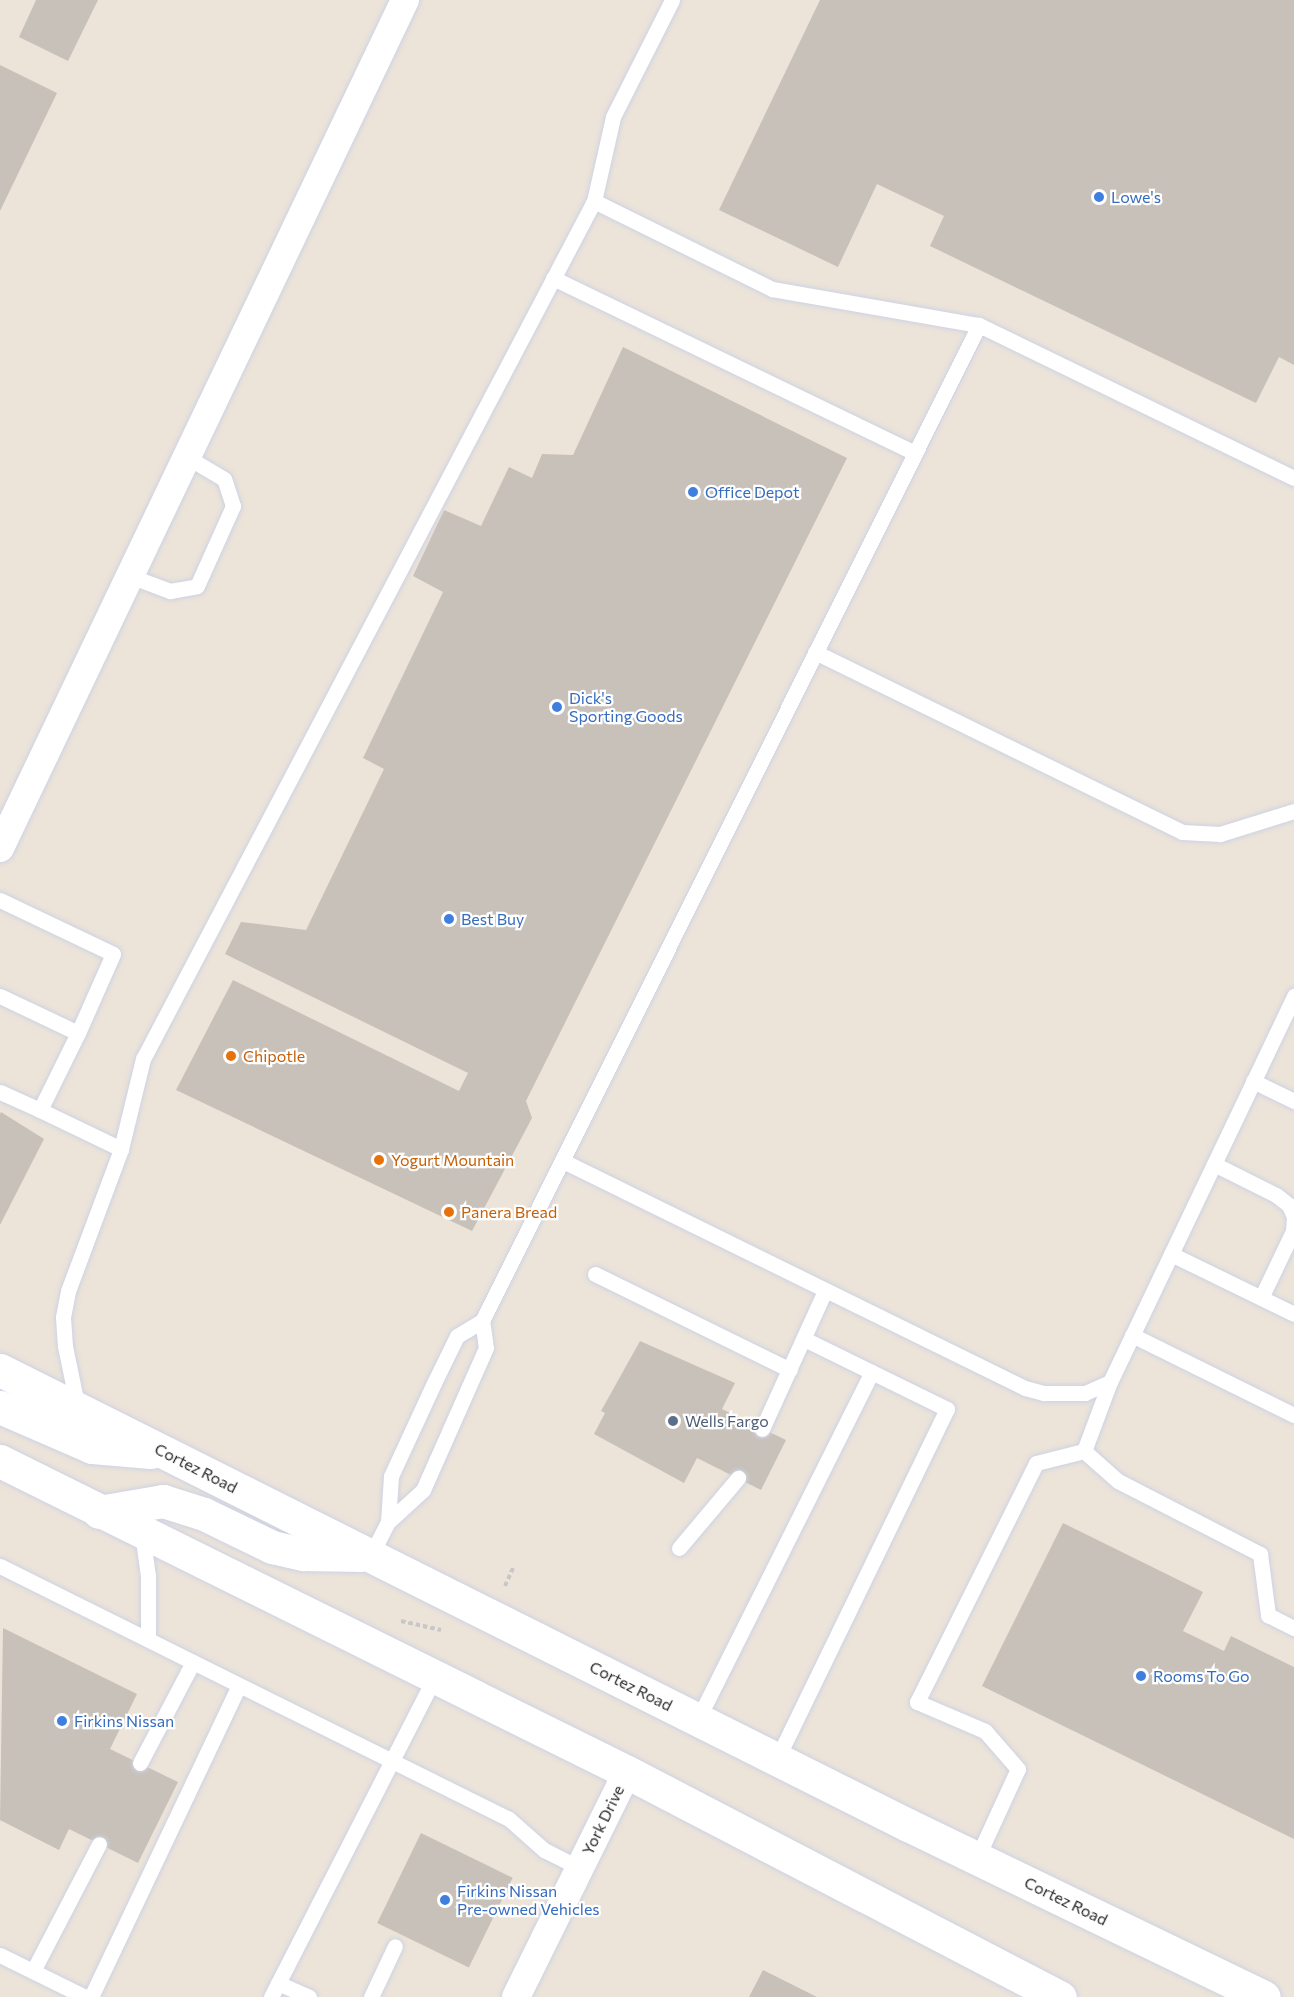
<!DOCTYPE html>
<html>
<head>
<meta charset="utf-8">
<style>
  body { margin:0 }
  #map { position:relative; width:1294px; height:1997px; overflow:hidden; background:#ece4d9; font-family:Commissioner,sans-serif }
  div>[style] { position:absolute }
  .building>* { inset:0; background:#c7c1b9; transform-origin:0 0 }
  .path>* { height:4px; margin-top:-2px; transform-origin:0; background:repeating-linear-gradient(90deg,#c7c7c7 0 4.5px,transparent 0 7.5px) }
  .roads { filter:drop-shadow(0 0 2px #ced2e3) drop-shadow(0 0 2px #ced2e3) }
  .service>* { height:15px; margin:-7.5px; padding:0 7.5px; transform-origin:7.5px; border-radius:7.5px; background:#fff }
  .minor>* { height:28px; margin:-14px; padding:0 14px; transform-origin:14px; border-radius:14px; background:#fff }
  .secondary>* { height:33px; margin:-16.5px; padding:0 16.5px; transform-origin:16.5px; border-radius:16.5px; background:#fff }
  .dots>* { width:16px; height:16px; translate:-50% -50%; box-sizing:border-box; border:3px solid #fff; border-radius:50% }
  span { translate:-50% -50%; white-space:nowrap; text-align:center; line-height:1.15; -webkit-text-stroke:4.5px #fff; paint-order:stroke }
  .shop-label { font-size:16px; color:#366cbe }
  .left { translate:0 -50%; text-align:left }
  .food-label { font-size:16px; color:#c56008 }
  .service-label { font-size:16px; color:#4e5e75 }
  .street-label { font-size:16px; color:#292929 }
</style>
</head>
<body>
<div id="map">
  <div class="building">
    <i style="clip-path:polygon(36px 0,98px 0,68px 61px,19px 37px)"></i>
    <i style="clip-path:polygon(820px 0,1294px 0,1294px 365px,1279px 357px,1256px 403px,930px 246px,944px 216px,877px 184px,838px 267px,719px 210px)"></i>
    <i style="clip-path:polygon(0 65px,57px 93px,0 211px)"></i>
    <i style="clip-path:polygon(623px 347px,847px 458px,526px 1101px,532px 1118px,472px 1231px,176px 1090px,233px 980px,459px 1091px,468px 1073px,225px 954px,241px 922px,306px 930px,384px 769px,363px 758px,443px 592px,413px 576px,444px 510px,481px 526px,509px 467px,532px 478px,542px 454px,573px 455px)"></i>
    <i style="clip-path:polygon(1px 1112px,44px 1139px,0 1225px,0 1114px)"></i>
    <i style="clip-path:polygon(640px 1341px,735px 1383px,722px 1409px,786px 1440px,761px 1490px,697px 1458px,684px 1483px,594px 1434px,605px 1413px,601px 1411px)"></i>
    <i style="clip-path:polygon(1063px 1523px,1203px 1592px,1183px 1631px,1224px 1651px,1231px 1636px,1294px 1667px,1294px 1839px,982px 1686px)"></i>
    <i style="clip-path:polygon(3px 1628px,137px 1694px,110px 1749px,178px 1782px,138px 1863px,69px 1829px,59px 1850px,0 1820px)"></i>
    <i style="left:421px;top:1833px;width:102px;height:100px;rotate:26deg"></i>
    <i style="clip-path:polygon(763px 1970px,817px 1997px,749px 1997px)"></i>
  </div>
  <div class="path">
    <i style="left:505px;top:1586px;width:20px;rotate:-66deg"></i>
    <i style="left:401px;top:1621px;width:41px;rotate:12.7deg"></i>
  </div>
  <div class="roads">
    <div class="service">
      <i style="left:672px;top:0;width:131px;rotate:116.8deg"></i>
      <i style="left:613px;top:117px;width:86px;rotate:102.7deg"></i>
      <i style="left:594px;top:201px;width:199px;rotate:26.3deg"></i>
      <i style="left:772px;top:289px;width:210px;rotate:9.9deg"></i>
      <i style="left:553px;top:278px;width:402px;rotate:25.8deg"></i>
      <i style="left:130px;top:576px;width:43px;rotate:20.6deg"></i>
      <i style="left:170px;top:591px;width:27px;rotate:-10deg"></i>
      <i style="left:197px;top:586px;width:88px;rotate:-65.8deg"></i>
      <i style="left:233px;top:506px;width:28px;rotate:-108deg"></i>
      <i style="left:224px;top:479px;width:43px;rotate:-149.3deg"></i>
      <i style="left:815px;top:652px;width:409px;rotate:26.1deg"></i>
      <i style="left:1182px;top:832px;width:38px;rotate:3deg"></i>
      <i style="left:1220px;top:834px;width:77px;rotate:-17.3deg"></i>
      <i style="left:0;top:900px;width:125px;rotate:25.5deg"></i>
      <i style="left:113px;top:954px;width:86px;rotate:113.9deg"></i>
      <i style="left:0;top:996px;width:86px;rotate:25.4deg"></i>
      <i style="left:78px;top:1033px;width:86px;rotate:116.3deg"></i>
      <i style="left:40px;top:1110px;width:44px;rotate:-155.8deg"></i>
      <i style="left:1253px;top:1081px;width:46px;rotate:26deg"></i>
      <i style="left:40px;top:1110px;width:90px;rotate:25.7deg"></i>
      <i style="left:563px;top:1161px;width:515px;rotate:26.17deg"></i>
      <i style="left:1025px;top:1388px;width:20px;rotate:15deg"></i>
      <i style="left:1044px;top:1393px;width:41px"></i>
      <i style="left:1085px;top:1393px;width:27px;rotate:-24deg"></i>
      <i style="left:1110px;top:1382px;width:428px;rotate:-64.5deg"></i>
      <i style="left:1214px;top:1164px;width:69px;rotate:26.6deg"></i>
      <i style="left:1276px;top:1195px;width:16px;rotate:38deg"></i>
      <i style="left:1289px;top:1205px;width:13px;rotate:67deg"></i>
      <i style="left:1294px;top:1217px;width:14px;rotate:94deg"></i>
      <i style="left:1293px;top:1231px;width:74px;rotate:115.5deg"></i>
      <i style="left:1171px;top:1254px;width:137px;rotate:26deg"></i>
      <i style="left:595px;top:1274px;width:217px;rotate:26.2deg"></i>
      <i style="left:482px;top:1321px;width:1113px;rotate:-63.48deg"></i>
      <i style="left:979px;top:325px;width:350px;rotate:25.9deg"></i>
      <i style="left:1132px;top:1335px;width:181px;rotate:26.3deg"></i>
      <i style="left:78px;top:1409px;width:64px;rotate:-101.7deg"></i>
      <i style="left:65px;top:1346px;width:29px;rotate:-94deg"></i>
      <i style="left:63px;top:1317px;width:26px;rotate:-79deg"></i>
      <i style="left:68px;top:1291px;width:152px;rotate:-69.5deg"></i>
      <i style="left:121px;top:1149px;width:93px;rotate:-76.3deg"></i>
      <i style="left:143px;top:1059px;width:969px;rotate:-62.27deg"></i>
      <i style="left:762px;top:1429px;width:152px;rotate:-65.5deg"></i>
      <i style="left:1084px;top:1451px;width:45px;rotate:41.4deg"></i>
      <i style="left:1118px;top:1481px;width:160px;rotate:27.2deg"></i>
      <i style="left:1260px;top:1554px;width:62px;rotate:82.5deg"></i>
      <i style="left:1268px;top:1615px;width:29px;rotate:27deg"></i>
      <i style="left:142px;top:1533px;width:43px;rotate:82.1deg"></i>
      <i style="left:148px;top:1576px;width:63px;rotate:90deg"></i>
      <i style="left:679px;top:1548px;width:92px;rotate:-49.9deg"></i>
      <i style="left:371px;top:1555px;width:37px;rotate:-63deg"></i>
      <i style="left:388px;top:1522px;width:47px;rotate:-42.4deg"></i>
      <i style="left:423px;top:1490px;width:155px;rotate:-66.1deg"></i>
      <i style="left:486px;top:1348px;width:27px;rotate:-98deg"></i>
      <i style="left:482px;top:1321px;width:29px;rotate:149deg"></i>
      <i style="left:457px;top:1336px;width:52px;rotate:116.1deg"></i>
      <i style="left:434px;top:1383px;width:102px;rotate:114.8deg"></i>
      <i style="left:391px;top:1476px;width:46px;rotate:93.7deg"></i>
      <i style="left:0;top:1566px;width:568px;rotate:26.43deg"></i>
      <i style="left:509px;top:1819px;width:47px;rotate:41.5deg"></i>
      <i style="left:544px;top:1850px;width:40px;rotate:26.6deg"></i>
      <i style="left:698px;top:1719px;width:388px;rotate:-63.4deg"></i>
      <i style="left:777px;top:1759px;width:389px;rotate:-64.1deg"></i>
      <i style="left:947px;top:1409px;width:159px;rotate:-153.9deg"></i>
      <i style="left:140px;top:1763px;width:114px;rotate:-62.3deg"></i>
      <i style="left:977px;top:1858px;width:98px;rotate:-65.3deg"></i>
      <i style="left:1018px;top:1769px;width:50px;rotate:-131deg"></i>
      <i style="left:985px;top:1731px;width:74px;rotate:-156.9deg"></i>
      <i style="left:917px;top:1702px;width:267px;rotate:-63.5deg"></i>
      <i style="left:1036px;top:1463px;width:49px;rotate:-14deg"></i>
      <i style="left:1084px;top:1451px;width:74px;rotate:-69.4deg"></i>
      <i style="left:0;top:1955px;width:95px;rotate:26.3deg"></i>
      <i style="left:33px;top:1971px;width:143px;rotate:-62.5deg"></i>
      <i style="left:278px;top:1983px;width:34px;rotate:24deg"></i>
      <i style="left:91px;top:1997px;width:344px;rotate:-64.6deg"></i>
      <i style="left:271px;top:1997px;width:358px;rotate:-62.9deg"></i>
      <i style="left:371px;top:1997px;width:56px;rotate:-64.8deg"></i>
    </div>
    <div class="minor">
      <i style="left:0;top:848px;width:940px;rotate:-64.47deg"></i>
      <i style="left:516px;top:1997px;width:251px;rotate:-63.7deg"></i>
    </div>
    <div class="secondary">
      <i style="left:0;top:1370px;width:1016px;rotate:26.62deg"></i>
      <i style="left:908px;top:1825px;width:395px;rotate:25.8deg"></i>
      <i style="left:0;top:1407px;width:100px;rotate:23.5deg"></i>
      <i style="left:92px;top:1447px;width:59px;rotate:4.8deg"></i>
      <i style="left:0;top:1461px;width:700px;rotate:26.38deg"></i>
      <i style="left:627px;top:1772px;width:488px;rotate:27.5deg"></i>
      <i style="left:99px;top:1512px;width:65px;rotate:-9.8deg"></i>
      <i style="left:163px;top:1501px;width:43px;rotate:17.6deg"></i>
      <i style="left:204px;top:1514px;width:76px;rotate:25.9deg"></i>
      <i style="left:272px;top:1547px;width:32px;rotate:13deg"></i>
      <i style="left:303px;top:1554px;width:58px;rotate:1deg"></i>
    </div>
  </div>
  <div class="dots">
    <i style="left:1099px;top:197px;background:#3f7fe0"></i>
    <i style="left:693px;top:492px;background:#3f7fe0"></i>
    <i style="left:557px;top:707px;background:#3f7fe0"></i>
    <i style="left:449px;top:919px;background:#3f7fe0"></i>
    <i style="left:231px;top:1056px;background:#e8710a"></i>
    <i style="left:379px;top:1160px;background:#e8710a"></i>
    <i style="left:449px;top:1212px;background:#e8710a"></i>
    <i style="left:673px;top:1421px;background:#5c6f8a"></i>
    <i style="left:1141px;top:1676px;background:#3f7fe0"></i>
    <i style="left:62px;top:1721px;background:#3f7fe0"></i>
    <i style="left:445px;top:1900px;background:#3f7fe0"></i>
  </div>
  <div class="shop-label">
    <span class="left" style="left:1111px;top:197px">Lowe's</span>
    <span class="left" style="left:705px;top:492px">Office Depot</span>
    <span class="left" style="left:569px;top:707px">Dick's<br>Sporting Goods</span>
    <span class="left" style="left:461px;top:919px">Best Buy</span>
    <span class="left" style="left:1153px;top:1676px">Rooms To Go</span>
    <span class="left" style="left:74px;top:1721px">Firkins Nissan</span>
    <span class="left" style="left:457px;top:1900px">Firkins Nissan<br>Pre-owned Vehicles</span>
  </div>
  <div class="food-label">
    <span class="left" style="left:243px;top:1056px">Chipotle</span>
    <span class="left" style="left:391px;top:1160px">Yogurt Mountain</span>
    <span class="left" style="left:461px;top:1212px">Panera Bread</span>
  </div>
  <div class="service-label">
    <span class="left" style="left:685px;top:1421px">Wells Fargo</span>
  </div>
  <div class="street-label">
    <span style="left:196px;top:1468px;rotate:27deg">Cortez Road</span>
    <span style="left:631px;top:1686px;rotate:27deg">Cortez Road</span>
    <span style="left:603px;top:1820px;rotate:-64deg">York Drive</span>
    <span style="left:1066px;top:1901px;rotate:26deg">Cortez Road</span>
  </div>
</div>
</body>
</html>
